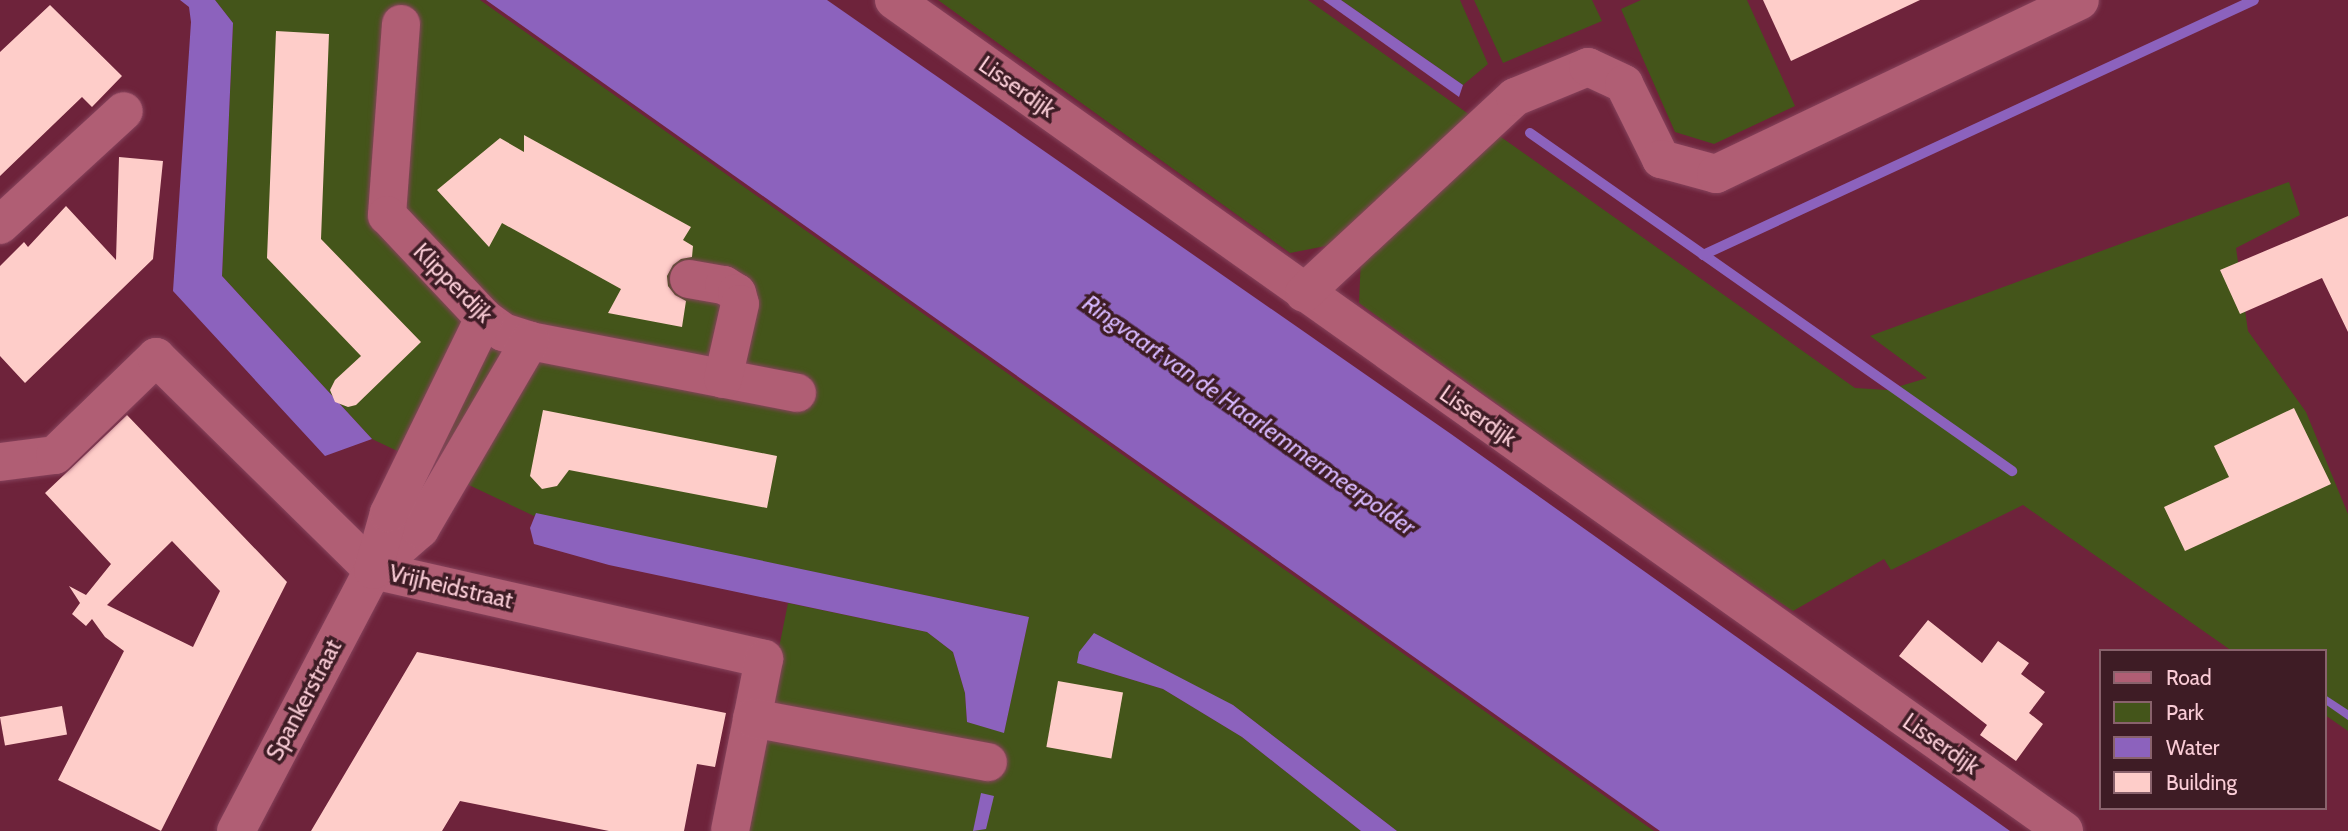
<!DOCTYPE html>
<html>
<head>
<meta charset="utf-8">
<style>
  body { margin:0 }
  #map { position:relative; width:2348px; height:831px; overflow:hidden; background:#6e233b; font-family:Cabin,sans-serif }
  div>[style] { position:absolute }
  .green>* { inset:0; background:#44551a }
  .water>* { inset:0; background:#8c62bd }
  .stream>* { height:10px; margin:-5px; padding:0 5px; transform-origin:5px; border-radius:5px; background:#8c62bd }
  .building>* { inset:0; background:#fecdc9; transform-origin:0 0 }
  .roads { filter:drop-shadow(0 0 2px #86435c) drop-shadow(0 0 2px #86435c) }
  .minor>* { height:38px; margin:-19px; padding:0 19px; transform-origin:19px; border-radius:19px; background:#b05e74 }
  span { translate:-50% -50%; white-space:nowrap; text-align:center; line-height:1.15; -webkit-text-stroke:7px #3e1c25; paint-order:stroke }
  .street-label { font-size:23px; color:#faccd6 }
  .water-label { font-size:24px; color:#d6b7fe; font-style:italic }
  .legend { position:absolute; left:2099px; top:649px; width:228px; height:161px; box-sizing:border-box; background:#3e1c25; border:2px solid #89626c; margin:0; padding:9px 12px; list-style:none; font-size:21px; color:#faccd6 }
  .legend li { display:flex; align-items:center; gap:14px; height:35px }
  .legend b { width:35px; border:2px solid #89626c }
</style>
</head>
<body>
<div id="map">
  <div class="green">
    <i style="clip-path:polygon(215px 0,480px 0,1654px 831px,1397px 831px,1233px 705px,1077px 663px,1163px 689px,1242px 737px,1361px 831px,742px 831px,788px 603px,927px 632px,953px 652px,965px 693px,967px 722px,1004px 732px,1029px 617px,536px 514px,534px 516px,372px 439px,222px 276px,233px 23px)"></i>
    <i style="clip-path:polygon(938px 0,1308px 0,1855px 388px,1887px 390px,1927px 378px,1870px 336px,2289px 182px,2300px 215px,2236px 248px,2248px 331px,2306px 412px,2348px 514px,2348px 731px,2325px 715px,2325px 651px,2232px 651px,2023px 505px,1891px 570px,1884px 559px,1793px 611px,1655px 519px,1359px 303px,1361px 257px,1336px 244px,1290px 253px)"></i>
    <i style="clip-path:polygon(1341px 0,1460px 0,1488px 64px,1463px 85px)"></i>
    <i style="clip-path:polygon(1474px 0,1592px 0,1602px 21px,1503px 63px)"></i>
    <i style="clip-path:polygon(1641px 0,1747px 0,1795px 106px,1714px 144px,1675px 132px,1621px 9px)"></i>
  </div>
  <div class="water">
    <i style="clip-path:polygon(180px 0,215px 0,233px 23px,222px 276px,372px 439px,325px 456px,173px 291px,191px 22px,189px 7px)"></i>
    <i style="clip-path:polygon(486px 0,827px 0,1451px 434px,2010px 831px,1660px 831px)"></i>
    <i style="clip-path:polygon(1323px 0,1341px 0,1463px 85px,1459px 97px)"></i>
    <i style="clip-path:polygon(536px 513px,1029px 617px,1004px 733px,967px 722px,965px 693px,953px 652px,927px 632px,609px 565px,534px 544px,530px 528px)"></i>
    <i style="clip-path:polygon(1094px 633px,1233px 705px,1397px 831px,1361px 831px,1242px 737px,1163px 689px,1077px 663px,1079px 652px)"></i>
    <i style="clip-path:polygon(2325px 695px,2348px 710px,2348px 720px,2325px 704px)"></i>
    <i style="clip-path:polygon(981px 793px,994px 796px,986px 829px,973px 831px)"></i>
  </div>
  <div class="stream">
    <i style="left:1530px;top:133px;width:589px;rotate:35.04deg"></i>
    <i style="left:1703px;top:255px;width:607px;rotate:-24.83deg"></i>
  </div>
  <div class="building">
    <i style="clip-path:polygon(1763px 0,1920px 0,1791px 61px)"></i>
    <i style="clip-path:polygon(50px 5px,122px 76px,92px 107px,82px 97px,0 176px,0 52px)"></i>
    <i style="clip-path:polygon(276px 31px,329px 34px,321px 239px,421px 342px,356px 405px,348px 407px,335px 402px,330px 390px,335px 380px,361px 356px,267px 258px)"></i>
    <i style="clip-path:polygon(524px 135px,691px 227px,683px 240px,693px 246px,692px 257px,681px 259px,673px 265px,667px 276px,668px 286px,675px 295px,686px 301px,682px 327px,608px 313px,621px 289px,502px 223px,489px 247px,437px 190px,500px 138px,524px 152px)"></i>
    <i style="clip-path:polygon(119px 157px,163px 161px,153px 259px,25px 383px,0 356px,0 266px,24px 242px,28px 247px,66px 206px,116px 260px)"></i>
    <i style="clip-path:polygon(2348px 216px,2348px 332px,2322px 278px,2240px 314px,2220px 270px)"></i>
    <i style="clip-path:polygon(2294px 408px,2331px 484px,2185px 551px,2164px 507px,2229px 477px,2214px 446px)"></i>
    <i style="clip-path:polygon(543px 410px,777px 456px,767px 508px,569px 470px,557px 486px,542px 489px,530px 476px)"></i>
    <i style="clip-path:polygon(evenodd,127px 415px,287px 582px,161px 831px,58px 780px,124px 651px,105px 637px,92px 619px,86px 626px,72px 614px,80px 603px,69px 586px,86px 595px,111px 564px,45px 493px,127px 415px,172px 541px,220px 591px,193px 647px,107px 605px,172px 541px)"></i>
    <i style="clip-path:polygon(1928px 620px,1982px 663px,1998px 641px,2029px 663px,2021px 674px,2045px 692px,2029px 713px,2043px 724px,2016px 761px,1980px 735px,1987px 725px,1899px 656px)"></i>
    <i style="clip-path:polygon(417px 652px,726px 713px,715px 767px,697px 764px,684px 831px,609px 831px,460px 801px,442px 831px,311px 831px)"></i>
    <i style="left:1058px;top:681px;width:66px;height:67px;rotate:10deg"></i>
    <i style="left:62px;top:706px;width:29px;height:63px;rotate:80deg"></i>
  </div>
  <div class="roads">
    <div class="minor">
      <i style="left:894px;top:0;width:1435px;rotate:35.38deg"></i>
      <i style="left:401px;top:24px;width:192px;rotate:94.2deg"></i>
      <i style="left:387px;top:215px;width:141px;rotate:46.7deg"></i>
      <i style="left:484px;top:318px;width:24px;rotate:36deg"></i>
      <i style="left:503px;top:332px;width:28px;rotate:18deg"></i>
      <i style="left:530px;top:341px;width:272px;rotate:11deg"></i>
      <i style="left:0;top:225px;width:168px;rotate:-42.6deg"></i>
      <i style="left:689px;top:279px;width:36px;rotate:10deg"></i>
      <i style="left:724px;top:285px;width:15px;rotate:32deg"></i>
      <i style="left:737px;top:293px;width:11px;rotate:75deg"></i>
      <i style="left:740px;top:304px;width:77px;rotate:102.8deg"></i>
      <i style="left:1304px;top:293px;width:288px;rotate:-42.9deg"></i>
      <i style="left:1515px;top:97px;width:79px;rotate:-22.3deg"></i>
      <i style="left:1588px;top:67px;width:40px;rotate:25deg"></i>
      <i style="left:1624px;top:84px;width:84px;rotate:63.7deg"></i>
      <i style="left:1661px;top:159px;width:57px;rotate:15.3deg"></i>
      <i style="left:1716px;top:174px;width:403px;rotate:-25.5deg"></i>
      <i style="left:0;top:462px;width:55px;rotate:-7.3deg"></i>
      <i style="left:55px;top:455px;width:141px;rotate:-44.1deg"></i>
      <i style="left:156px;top:357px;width:304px;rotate:44.5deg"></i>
      <i style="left:373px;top:570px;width:401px;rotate:12.8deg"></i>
      <i style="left:764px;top:659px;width:175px;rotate:101.2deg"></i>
      <i style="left:373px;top:570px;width:62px;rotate:-41.1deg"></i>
      <i style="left:420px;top:529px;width:218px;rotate:-59.7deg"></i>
      <i style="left:752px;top:718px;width:240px;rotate:10.6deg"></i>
      <i style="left:236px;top:831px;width:295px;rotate:-62.3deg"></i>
      <i style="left:373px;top:570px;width:59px;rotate:-74.3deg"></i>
      <i style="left:389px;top:513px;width:217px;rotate:-64deg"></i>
    </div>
  </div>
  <div class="street-label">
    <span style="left:1017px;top:87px;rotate:35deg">Lisserdijk</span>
    <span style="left:453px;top:283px;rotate:45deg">Klipperdijk</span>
    <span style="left:1478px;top:416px;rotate:35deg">Lisserdijk</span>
    <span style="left:451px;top:587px;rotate:13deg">Vrijheidstraat</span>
    <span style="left:304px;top:700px;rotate:-62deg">Spankerstraat</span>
    <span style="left:1941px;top:744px;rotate:35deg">Lisserdijk</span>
  </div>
  <div class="water-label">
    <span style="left:1249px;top:415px;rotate:35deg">Ringvaart van de Haarlemmermeerpolder</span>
  </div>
  <ul class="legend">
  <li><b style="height:9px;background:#b05e74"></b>Road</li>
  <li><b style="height:19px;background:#44551a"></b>Park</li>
  <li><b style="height:19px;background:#8c62bd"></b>Water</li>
  <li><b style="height:19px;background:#fecdc9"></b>Building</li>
  </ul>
</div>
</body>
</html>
